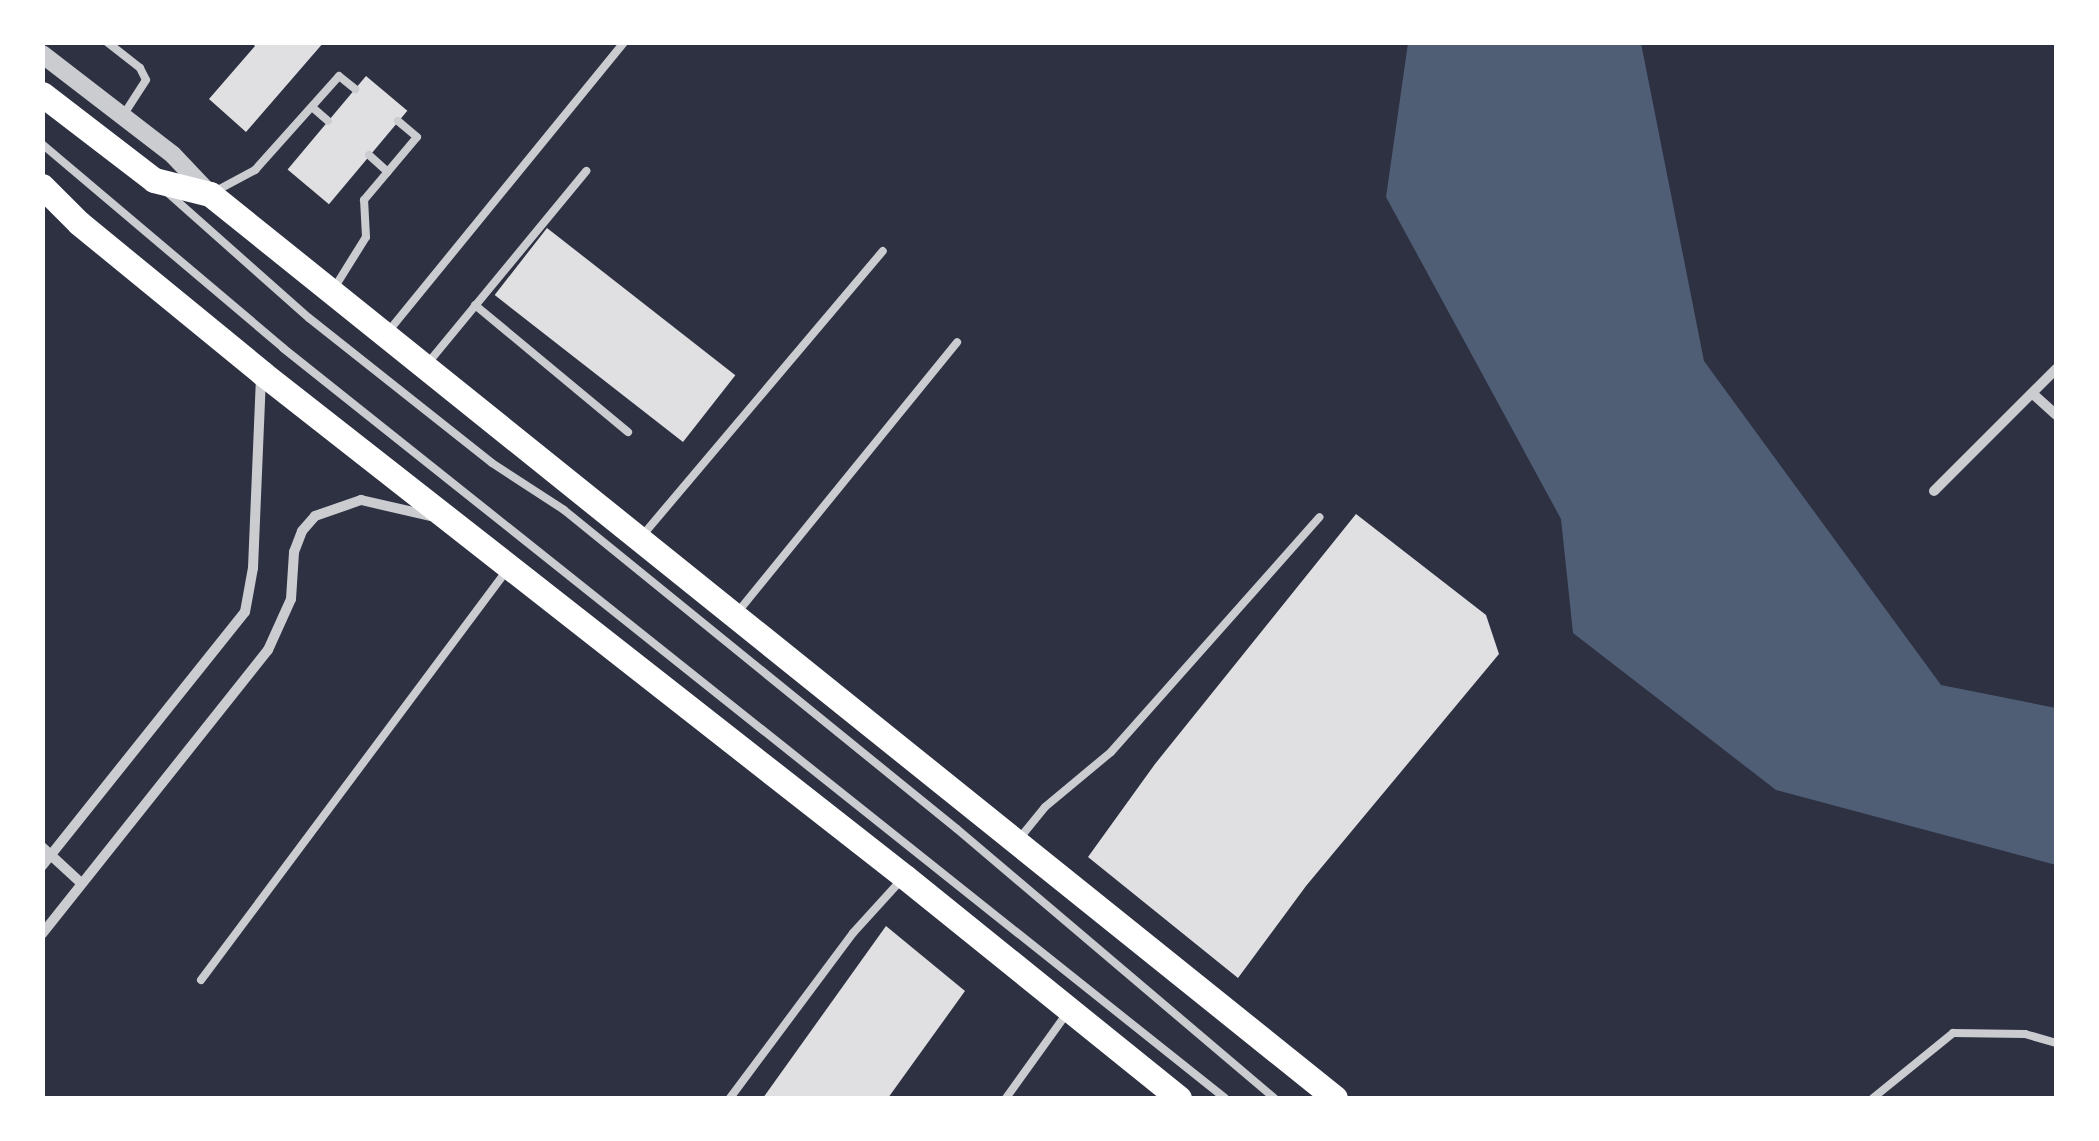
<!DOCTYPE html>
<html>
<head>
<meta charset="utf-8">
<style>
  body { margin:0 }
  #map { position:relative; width:2099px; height:1141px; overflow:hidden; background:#2d3142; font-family:"DM Sans",sans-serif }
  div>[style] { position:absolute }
  .water>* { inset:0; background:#4f5d75 }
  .building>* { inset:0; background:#e0e0e3; transform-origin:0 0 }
  .service>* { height:8px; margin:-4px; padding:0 4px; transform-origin:4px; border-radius:4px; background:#caccd0 }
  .minor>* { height:10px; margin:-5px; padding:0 5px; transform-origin:5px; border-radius:5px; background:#caccd0 }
  .tertiary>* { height:18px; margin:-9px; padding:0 9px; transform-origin:9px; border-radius:9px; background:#caccd0 }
  .primary>* { height:25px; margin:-12.5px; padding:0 12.5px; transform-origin:12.5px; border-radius:12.5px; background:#fff }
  span { translate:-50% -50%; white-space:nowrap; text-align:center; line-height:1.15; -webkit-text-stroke:9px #fff; paint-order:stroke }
  .frame { position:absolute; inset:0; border:45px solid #fff; pointer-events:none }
</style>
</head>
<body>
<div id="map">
  <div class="water">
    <i style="clip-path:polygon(1408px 43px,1641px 43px,1704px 361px,1941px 685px,2056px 708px,2056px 865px,1776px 790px,1573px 633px,1561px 519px,1386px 197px)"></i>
  </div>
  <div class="building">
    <i style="clip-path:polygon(251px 42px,324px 42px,246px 132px,209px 99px,255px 46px)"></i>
    <i style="left:366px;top:76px;width:54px;height:122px;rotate:40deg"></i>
    <i style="left:547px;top:228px;width:239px;height:85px;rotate:38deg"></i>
    <i style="clip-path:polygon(1356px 514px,1486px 615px,1499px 654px,1306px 886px,1238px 978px,1088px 857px,1155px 764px)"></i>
    <i style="clip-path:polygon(886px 926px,965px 991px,888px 1098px,763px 1098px)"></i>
  </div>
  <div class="service">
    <i style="left:107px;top:42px;width:42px;rotate:38.2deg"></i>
    <i style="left:140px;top:68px;width:13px;rotate:63deg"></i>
    <i style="left:146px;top:80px;width:40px;rotate:122.9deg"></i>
    <i style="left:312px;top:107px;width:21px;rotate:41deg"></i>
    <i style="left:42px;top:144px;width:316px;rotate:40.2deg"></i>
    <i style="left:283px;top:348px;width:1204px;rotate:38.53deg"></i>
    <i style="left:369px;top:155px;width:25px;rotate:42deg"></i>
    <i style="left:214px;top:192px;width:47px;rotate:-28.2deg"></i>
    <i style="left:255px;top:170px;width:126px;rotate:-48.2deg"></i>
    <i style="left:339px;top:76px;width:21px;rotate:39deg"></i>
    <i style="left:168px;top:193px;width:188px;rotate:41.6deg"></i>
    <i style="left:309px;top:318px;width:233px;rotate:38.4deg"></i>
    <i style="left:492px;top:463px;width:86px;rotate:33.1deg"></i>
    <i style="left:564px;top:510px;width:506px;rotate:39.07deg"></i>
    <i style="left:957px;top:829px;width:416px;rotate:40.3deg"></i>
    <i style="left:333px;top:290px;width:62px;rotate:-58.1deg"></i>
    <i style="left:366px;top:237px;width:37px;rotate:-93deg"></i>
    <i style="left:364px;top:200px;width:82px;rotate:-49.9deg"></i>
    <i style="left:417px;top:137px;width:25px;rotate:-140deg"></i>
    <i style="left:475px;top:305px;width:199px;rotate:39.7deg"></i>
    <i style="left:387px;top:333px;width:375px;rotate:-50.8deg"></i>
    <i style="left:428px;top:363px;width:249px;rotate:-50.5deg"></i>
    <i style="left:642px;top:536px;width:373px;rotate:-49.8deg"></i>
    <i style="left:737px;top:613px;width:349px;rotate:-50.9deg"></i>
    <i style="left:1019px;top:839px;width:41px;rotate:-50.9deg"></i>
    <i style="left:1045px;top:807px;width:86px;rotate:-39.8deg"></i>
    <i style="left:1111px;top:752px;width:314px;rotate:-48.4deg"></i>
    <i style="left:201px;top:980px;width:512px;rotate:-53.26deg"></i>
    <i style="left:730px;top:1098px;width:206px;rotate:-53.3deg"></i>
    <i style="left:853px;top:933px;width:74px;rotate:-47.7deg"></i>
    <i style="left:1006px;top:1098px;width:105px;rotate:-54.3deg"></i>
    <i style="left:1873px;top:1098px;width:103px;rotate:-39.1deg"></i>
    <i style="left:1953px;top:1033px;width:72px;rotate:0.8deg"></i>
    <i style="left:2025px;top:1034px;width:32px;rotate:16deg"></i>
  </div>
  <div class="minor">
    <i style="left:2033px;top:394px;width:31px;rotate:42deg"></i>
    <i style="left:1934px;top:491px;width:173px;rotate:-45deg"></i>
    <i style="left:42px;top:847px;width:53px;rotate:42.7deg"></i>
    <i style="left:42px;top:866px;width:325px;rotate:-51.4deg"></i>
    <i style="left:245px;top:612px;width:45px;rotate:-79.7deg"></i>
    <i style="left:253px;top:568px;width:189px;rotate:-87.6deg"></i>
    <i style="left:42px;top:934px;width:363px;rotate:-51.5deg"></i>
    <i style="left:268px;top:650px;width:56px;rotate:-65.7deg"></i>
    <i style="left:291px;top:599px;width:47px;rotate:-86.3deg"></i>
    <i style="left:294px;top:552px;width:22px;rotate:-69deg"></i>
    <i style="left:302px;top:531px;width:20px;rotate:-49deg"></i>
    <i style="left:315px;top:516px;width:49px;rotate:-19.2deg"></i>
    <i style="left:361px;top:500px;width:72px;rotate:12.9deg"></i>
  </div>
  <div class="tertiary">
    <i style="left:42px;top:54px;width:165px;rotate:37.6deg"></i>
    <i style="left:173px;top:155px;width:54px;rotate:46.5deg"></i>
  </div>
  <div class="primary">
    <i style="left:42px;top:94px;width:141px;rotate:37.5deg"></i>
    <i style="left:154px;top:180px;width:58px;rotate:14deg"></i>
    <i style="left:210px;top:194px;width:1443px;rotate:38.78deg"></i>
    <i style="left:42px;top:186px;width:52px;rotate:45deg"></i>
    <i style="left:79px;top:223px;width:237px;rotate:39.3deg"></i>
    <i style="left:262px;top:373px;width:817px;rotate:38.09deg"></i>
    <i style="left:905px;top:877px;width:352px;rotate:38.9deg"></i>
  </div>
  <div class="frame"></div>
</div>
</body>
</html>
